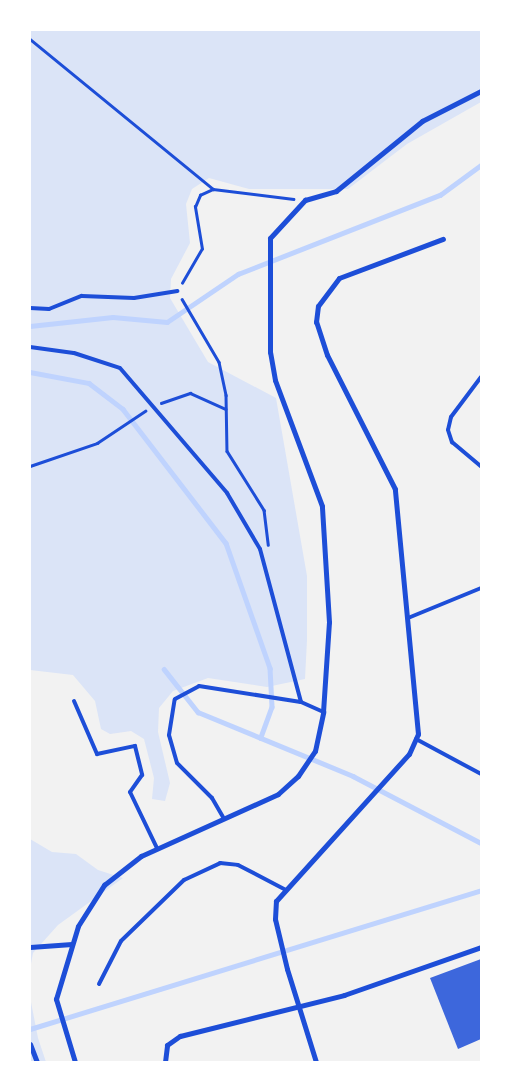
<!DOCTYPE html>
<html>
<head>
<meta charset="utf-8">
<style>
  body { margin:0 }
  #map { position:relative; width:511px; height:1092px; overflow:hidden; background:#f2f2f2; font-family:Figtree,sans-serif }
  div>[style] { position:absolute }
  .green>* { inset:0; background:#dbe4f7 }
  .stream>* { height:4.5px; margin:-2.25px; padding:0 2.25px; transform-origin:2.25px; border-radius:2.25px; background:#bfd3fe }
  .building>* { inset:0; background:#3d67dc }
  .path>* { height:2.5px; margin:-1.25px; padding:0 1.25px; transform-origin:1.25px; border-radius:1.25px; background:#1d4ed8 }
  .service>* { height:4px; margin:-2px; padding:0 2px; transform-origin:2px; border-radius:2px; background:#1d4ed8 }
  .minor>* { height:5px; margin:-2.5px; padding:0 2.5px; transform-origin:2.5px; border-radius:2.5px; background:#1d4ed8 }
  span { translate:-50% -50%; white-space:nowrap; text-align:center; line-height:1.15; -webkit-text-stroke:4px #fff; paint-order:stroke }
  .frame { position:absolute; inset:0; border:31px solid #fff; pointer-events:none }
</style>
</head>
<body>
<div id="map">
  <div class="green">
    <i style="clip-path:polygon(30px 30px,481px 30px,481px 102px,407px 144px,348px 189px,249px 189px,209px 178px,192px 189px,186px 204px,190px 243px,171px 279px,170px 298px,208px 362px,276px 398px,307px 576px,307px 640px,305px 679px,267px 687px,208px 678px,173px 691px,159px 708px,158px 732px,170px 783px,165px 801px,152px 799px,154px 778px,144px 739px,131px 731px,110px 734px,101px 729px,95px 701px,73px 675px,30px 670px)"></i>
    <i style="clip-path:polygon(30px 839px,52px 852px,76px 854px,98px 870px,123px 878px,58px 925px,33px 953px,30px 969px)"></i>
    <i style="clip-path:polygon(30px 997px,38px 1038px,46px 1062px,30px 1062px)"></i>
  </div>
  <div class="stream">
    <i style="left:30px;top:326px;width:83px;rotate:-6.2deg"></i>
    <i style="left:113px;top:317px;width:54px;rotate:5.3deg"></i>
    <i style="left:167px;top:322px;width:86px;rotate:-34.1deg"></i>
    <i style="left:238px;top:274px;width:217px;rotate:-21.4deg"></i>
    <i style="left:440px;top:195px;width:51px;rotate:-36.2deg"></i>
    <i style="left:30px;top:372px;width:60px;rotate:10.6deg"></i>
    <i style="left:89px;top:383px;width:43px;rotate:37.4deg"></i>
    <i style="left:123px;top:409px;width:169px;rotate:52.5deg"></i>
    <i style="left:226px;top:543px;width:133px;rotate:70.6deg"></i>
    <i style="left:270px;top:668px;width:39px;rotate:87deg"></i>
    <i style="left:272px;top:707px;width:33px;rotate:110deg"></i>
    <i style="left:164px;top:669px;width:55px;rotate:51.7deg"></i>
    <i style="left:198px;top:712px;width:168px;rotate:22.4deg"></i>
    <i style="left:353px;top:776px;width:144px;rotate:27.6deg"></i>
    <i style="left:30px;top:1029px;width:472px;rotate:-17.1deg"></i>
  </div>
  <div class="building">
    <i style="clip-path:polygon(481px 959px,481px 1039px,458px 1049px,430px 978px)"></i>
  </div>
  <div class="path">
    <i style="left:30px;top:39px;width:237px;rotate:39.3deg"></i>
    <i style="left:182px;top:283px;width:39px;rotate:-60deg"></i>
    <i style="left:202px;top:249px;width:43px;rotate:-99.5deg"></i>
    <i style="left:195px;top:207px;width:13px;rotate:-67deg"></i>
    <i style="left:200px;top:195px;width:14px;rotate:-25deg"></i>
    <i style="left:213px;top:189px;width:81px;rotate:7.1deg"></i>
    <i style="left:182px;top:299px;width:73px;rotate:59.6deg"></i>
    <i style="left:219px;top:362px;width:34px;rotate:78deg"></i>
    <i style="left:226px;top:395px;width:56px;rotate:89deg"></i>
    <i style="left:227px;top:451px;width:70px;rotate:57.9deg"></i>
    <i style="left:264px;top:510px;width:35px;rotate:83deg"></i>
    <i style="left:161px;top:403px;width:31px;rotate:-19deg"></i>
    <i style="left:190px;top:393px;width:39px;rotate:24deg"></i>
    <i style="left:30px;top:466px;width:71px;rotate:-18.9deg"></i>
    <i style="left:97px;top:443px;width:58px;rotate:-33.7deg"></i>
  </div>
  <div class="service">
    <i style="left:30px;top:308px;width:19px;rotate:3deg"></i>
    <i style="left:49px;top:309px;width:35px;rotate:-22deg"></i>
    <i style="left:82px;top:296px;width:52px;rotate:2.2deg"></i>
    <i style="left:134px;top:298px;width:44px;rotate:-9.2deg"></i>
    <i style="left:30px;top:347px;width:44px;rotate:7.8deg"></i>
    <i style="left:74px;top:353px;width:48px;rotate:18.1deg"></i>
    <i style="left:120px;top:368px;width:165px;rotate:49.4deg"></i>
    <i style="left:227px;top:493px;width:65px;rotate:59.5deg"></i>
    <i style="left:260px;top:549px;width:158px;rotate:75deg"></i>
    <i style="left:301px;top:702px;width:24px;rotate:24deg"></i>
    <i style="left:481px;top:377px;width:50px;rotate:126.9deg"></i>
    <i style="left:451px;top:417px;width:13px;rotate:103deg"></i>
    <i style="left:448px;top:430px;width:13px;rotate:72deg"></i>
    <i style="left:452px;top:442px;width:38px;rotate:40deg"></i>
    <i style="left:408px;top:618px;width:79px;rotate:-22.3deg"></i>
    <i style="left:74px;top:701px;width:58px;rotate:66.5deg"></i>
    <i style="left:97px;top:754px;width:39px;rotate:-12deg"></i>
    <i style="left:135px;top:746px;width:30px;rotate:76deg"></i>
    <i style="left:142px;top:775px;width:21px;rotate:125deg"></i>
    <i style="left:130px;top:792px;width:62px;rotate:64.3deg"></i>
    <i style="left:416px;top:739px;width:74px;rotate:28.3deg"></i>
    <i style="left:223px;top:817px;width:22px;rotate:-120deg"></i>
    <i style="left:212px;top:798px;width:49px;rotate:-135deg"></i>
    <i style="left:177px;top:763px;width:29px;rotate:-106deg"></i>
    <i style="left:169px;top:735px;width:36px;rotate:-81deg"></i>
    <i style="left:175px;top:699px;width:27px;rotate:-28deg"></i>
    <i style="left:199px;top:686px;width:103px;rotate:8.9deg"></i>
    <i style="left:99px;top:984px;width:48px;rotate:-62.9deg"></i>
    <i style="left:121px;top:941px;width:88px;rotate:-44.1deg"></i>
    <i style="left:184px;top:880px;width:40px;rotate:-25deg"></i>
    <i style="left:220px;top:863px;width:18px;rotate:6deg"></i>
    <i style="left:238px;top:865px;width:54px;rotate:27.5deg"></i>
  </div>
  <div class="minor">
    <i style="left:30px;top:947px;width:42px;rotate:-4.1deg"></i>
    <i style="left:30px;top:1044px;width:19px;rotate:69deg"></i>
    <i style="left:75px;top:1062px;width:66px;rotate:-106.8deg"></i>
    <i style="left:56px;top:999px;width:76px;rotate:-73.2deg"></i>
    <i style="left:78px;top:926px;width:49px;rotate:-57.6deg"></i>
    <i style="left:104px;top:885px;width:47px;rotate:-38.1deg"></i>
    <i style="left:141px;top:856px;width:150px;rotate:-24.3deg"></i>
    <i style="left:278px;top:794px;width:27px;rotate:-42deg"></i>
    <i style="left:298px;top:776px;width:30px;rotate:-56deg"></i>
    <i style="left:315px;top:751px;width:40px;rotate:-78deg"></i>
    <i style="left:323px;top:712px;width:90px;rotate:-86.2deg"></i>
    <i style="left:329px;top:622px;width:116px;rotate:-93.5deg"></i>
    <i style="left:322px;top:506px;width:134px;rotate:-110.5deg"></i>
    <i style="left:275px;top:380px;width:28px;rotate:-100deg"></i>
    <i style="left:270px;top:352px;width:114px;rotate:-90deg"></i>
    <i style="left:270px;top:238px;width:52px;rotate:-47.4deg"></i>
    <i style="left:305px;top:200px;width:32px;rotate:-16deg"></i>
    <i style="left:336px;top:191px;width:111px;rotate:-39.1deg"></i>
    <i style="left:422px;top:121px;width:66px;rotate:-27deg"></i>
    <i style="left:165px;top:1062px;width:17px;rotate:-83deg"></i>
    <i style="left:167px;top:1045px;width:16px;rotate:-35deg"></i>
    <i style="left:180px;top:1036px;width:169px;rotate:-14deg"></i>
    <i style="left:344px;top:995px;width:145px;rotate:-19.3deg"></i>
    <i style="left:316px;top:1062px;width:97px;rotate:-107.3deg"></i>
    <i style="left:287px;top:969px;width:51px;rotate:-103.5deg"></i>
    <i style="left:275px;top:919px;width:18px;rotate:-87deg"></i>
    <i style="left:276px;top:901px;width:198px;rotate:-47.9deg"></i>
    <i style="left:409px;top:754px;width:22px;rotate:-66deg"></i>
    <i style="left:418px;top:734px;width:246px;rotate:-95.4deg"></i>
    <i style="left:395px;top:489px;width:150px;rotate:-116.9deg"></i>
    <i style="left:327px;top:355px;width:35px;rotate:-108deg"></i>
    <i style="left:316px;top:322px;width:16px;rotate:-83deg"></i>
    <i style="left:318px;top:306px;width:35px;rotate:-53deg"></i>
    <i style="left:339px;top:278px;width:111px;rotate:-20.6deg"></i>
  </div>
  <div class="frame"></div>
</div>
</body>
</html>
